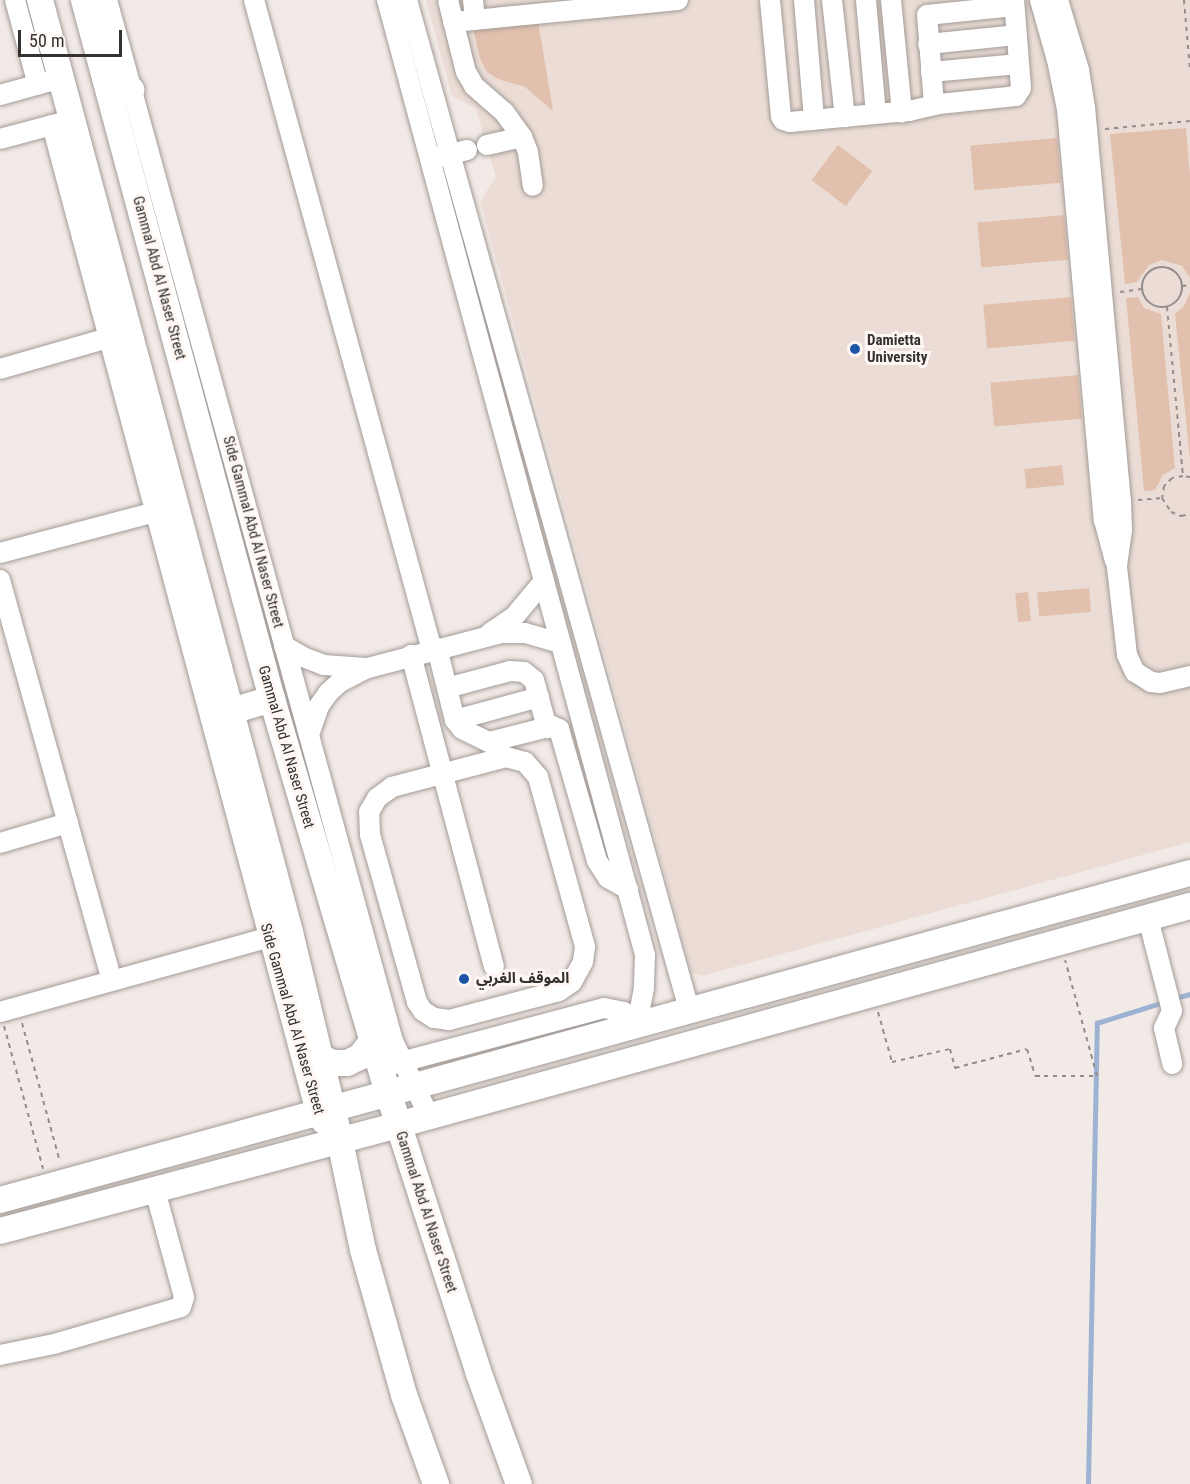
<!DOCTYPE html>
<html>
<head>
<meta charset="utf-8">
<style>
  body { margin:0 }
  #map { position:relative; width:1190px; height:1484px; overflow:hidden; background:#f2eae6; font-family:"Roboto Condensed","Noto Sans Arabic",sans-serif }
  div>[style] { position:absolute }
  .built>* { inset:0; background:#ebddd5 }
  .green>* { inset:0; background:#e1c0ad; transform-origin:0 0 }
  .stream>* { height:4.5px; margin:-2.25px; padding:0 2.25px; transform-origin:2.25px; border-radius:2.25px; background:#9db3d4 }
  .path>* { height:2px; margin-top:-1px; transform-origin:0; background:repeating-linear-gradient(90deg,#928d8a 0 4.5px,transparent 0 9px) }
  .path>.ring { margin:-1px; padding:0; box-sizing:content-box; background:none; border:2px solid #928d8a; border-radius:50% }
  .roads { filter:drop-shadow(0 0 2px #a29b97) drop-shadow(0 0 2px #a29b97) }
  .minor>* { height:20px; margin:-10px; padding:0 10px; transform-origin:10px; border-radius:10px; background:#fff }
  .major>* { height:26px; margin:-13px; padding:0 13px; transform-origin:13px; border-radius:13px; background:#fff }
  .dots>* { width:16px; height:16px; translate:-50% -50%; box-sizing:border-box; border:3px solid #fff7f3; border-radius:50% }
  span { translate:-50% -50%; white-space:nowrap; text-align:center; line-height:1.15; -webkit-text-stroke:6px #fff7f3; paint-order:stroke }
  .street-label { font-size:15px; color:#343230 }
  .poi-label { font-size:15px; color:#343230; font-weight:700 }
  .left { translate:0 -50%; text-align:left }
  .scale { position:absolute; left:18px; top:30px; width:104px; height:27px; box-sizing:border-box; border:3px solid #343230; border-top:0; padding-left:8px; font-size:18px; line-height:21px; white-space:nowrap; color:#343230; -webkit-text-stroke:4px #fff7f3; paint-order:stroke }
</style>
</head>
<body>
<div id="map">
  <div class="built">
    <i style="clip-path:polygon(426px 0,1190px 0,1190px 842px,702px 976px,692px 973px,480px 201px,496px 177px,476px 109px,452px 96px)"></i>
  </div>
  <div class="green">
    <i style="clip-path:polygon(538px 21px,553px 111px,525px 87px,498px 79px,487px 72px,480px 59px,473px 28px)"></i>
    <i style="clip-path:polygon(1186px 128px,1190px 175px,1190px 278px,1182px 266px,1162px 260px,1149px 265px,1137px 282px,1125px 284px,1110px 134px)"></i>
    <i style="left:1057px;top:138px;width:45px;height:87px;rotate:85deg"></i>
    <i style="left:838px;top:145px;width:43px;height:44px;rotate:37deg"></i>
    <i style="left:1064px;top:215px;width:45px;height:87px;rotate:85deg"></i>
    <i style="clip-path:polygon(1190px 292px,1190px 459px,1175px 314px,1184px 306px)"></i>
    <i style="left:1071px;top:297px;width:44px;height:88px;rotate:85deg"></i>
    <i style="clip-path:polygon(1138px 297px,1144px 308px,1161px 314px,1175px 468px,1163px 475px,1155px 490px,1144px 491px,1126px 298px)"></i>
    <i style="left:1078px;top:375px;width:44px;height:88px;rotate:85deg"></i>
    <i style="left:1062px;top:465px;width:20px;height:38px;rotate:84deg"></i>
    <i style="left:1089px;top:588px;width:24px;height:52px;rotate:85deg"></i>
    <i style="left:1028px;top:592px;width:29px;height:13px;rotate:84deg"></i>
  </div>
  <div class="stream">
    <i style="left:1175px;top:998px;width:16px;rotate:-15deg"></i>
    <i style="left:1088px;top:1484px;width:461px;rotate:-88.9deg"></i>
    <i style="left:1097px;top:1023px;width:70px;rotate:-17.4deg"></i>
  </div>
  <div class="path">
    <i style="left:1184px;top:0;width:70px;rotate:85.1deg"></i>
    <i style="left:1105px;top:129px;width:85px;rotate:-5.4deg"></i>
    <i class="ring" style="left:1142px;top:267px;width:38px;height:38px"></i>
    <i style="left:1182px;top:286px;width:8px;rotate:-7deg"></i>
    <i style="left:1120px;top:292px;width:22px;rotate:-8deg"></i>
    <i style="left:1167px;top:307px;width:170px;rotate:84.6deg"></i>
    <i style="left:1190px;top:477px;width:7px;rotate:-172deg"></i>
    <i style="left:1183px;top:476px;width:11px;rotate:170deg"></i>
    <i style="left:1172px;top:478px;width:11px;rotate:135deg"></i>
    <i style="left:1164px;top:486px;width:12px;rotate:99deg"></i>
    <i style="left:1162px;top:498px;width:17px;rotate:57deg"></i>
    <i style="left:1171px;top:512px;width:11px;rotate:22deg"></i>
    <i style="left:1181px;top:516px;width:9px;rotate:-13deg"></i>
    <i style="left:1138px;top:500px;width:24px;rotate:-5deg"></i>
    <i style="left:878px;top:1012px;width:52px;rotate:74.4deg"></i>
    <i style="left:892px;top:1062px;width:59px;rotate:-12.6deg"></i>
    <i style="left:950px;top:1049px;width:20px;rotate:75deg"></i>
    <i style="left:955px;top:1068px;width:74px;rotate:-14.8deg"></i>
    <i style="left:1027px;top:1049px;width:28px;rotate:73deg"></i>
    <i style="left:1035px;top:1076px;width:62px"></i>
    <i style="left:1097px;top:1076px;width:120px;rotate:-105.4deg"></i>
    <i style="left:22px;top:1023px;width:144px;rotate:74.7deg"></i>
    <i style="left:4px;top:1026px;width:148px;rotate:74.7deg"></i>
  </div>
  <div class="roads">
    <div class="minor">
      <i style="left:15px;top:0;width:88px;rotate:74.9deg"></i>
      <i style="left:107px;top:0;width:1080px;rotate:74.64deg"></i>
      <i style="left:393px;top:1041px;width:83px;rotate:64.4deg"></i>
      <i style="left:254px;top:0;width:674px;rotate:74.69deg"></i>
      <i style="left:387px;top:0;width:989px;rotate:74.88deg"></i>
      <i style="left:645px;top:955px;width:33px;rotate:92deg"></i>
      <i style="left:644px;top:988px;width:37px;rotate:101deg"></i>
      <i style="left:407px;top:0;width:1048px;rotate:74.39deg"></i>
      <i style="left:448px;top:0;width:74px;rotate:76deg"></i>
      <i style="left:466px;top:72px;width:16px;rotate:60deg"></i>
      <i style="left:474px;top:86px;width:40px;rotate:41deg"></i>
      <i style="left:504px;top:112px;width:31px;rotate:54deg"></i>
      <i style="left:522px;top:137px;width:16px;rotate:68deg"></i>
      <i style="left:528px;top:152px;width:34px;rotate:82deg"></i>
      <i style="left:473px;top:0;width:20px;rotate:84deg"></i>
      <i style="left:770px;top:0;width:117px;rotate:84.6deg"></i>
      <i style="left:781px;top:116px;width:4px;rotate:63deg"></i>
      <i style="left:783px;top:120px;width:7px;rotate:16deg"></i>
      <i style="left:790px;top:122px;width:120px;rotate:-5.3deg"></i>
      <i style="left:909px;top:111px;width:31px;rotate:-13deg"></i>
      <i style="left:939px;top:104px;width:77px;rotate:-5.9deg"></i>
      <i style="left:1016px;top:96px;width:9px;rotate:-58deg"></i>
      <i style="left:1021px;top:88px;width:88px;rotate:-94.5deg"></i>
      <i style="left:804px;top:0;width:120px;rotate:85.2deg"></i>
      <i style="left:832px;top:0;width:118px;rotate:83.7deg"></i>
      <i style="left:866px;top:0;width:114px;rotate:85deg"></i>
      <i style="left:891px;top:0;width:113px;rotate:84.4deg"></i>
      <i style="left:1040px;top:0;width:62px;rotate:74.2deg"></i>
      <i style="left:1057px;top:60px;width:50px;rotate:78.5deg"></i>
      <i style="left:1067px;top:109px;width:413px;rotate:84.9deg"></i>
      <i style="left:1104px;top:520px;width:42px;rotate:75deg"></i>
      <i style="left:1058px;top:0;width:73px;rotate:73.3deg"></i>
      <i style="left:1079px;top:70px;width:37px;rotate:81deg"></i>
      <i style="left:1085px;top:107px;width:396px;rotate:84.8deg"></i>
      <i style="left:1121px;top:501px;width:29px;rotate:88deg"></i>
      <i style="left:1122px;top:530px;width:37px;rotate:98deg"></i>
      <i style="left:1117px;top:567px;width:89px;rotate:83.5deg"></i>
      <i style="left:1127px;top:655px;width:19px;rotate:65deg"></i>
      <i style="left:1135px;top:672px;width:19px;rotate:32deg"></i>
      <i style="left:1151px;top:682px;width:9px;rotate:6deg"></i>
      <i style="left:1160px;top:683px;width:31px;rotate:-13deg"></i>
      <i style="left:453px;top:22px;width:226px;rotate:-5.6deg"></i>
      <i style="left:928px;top:44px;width:88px;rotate:-5.8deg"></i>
      <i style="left:931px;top:72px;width:88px;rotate:-5.2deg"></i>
      <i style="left:0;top:95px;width:53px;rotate:-15.4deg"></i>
      <i style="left:934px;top:105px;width:90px;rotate:-94.4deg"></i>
      <i style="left:927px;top:15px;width:87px;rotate:-5.9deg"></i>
      <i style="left:52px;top:125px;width:1022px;rotate:75.03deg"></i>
      <i style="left:316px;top:1112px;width:13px;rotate:63deg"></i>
      <i style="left:0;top:139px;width:66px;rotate:-14.9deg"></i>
      <i style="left:487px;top:145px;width:36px;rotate:-13deg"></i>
      <i style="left:435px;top:158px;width:33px;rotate:-14deg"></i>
      <i style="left:0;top:369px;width:112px;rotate:-16deg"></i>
      <i style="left:0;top:553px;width:160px;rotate:-14.8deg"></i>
      <i style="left:0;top:580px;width:416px;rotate:74.4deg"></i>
      <i style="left:490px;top:633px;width:29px;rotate:-34deg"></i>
      <i style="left:514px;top:617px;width:47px;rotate:-50.2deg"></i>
      <i style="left:284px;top:646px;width:22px;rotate:30deg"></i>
      <i style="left:303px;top:657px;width:22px;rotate:21deg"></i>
      <i style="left:324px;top:665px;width:39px;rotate:4deg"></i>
      <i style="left:437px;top:648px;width:74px;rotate:76deg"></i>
      <i style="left:455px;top:720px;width:11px;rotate:52deg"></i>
      <i style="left:462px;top:729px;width:30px;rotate:26deg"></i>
      <i style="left:489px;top:742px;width:65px;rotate:-14.3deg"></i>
      <i style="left:552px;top:726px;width:8px;rotate:23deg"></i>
      <i style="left:559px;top:729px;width:137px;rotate:73.9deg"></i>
      <i style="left:597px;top:861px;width:20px;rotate:57deg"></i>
      <i style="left:608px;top:878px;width:23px;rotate:29deg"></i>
      <i style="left:411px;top:655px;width:322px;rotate:75.1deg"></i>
      <i style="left:447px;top:688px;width:65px;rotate:-15.1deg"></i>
      <i style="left:510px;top:671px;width:14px;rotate:4deg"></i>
      <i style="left:524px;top:672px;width:13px;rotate:39deg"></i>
      <i style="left:534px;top:680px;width:50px;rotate:74.8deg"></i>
      <i style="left:455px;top:720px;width:87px;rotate:-15.3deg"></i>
      <i style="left:309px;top:735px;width:31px;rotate:-71deg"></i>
      <i style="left:319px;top:706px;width:16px;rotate:-55deg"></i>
      <i style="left:328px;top:693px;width:16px;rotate:-43deg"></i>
      <i style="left:340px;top:682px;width:31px;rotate:-27deg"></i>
      <i style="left:368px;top:668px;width:138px;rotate:-14.7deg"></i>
      <i style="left:501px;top:633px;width:24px"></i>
      <i style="left:525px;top:633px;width:37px;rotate:16deg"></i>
      <i style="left:506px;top:757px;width:20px;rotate:15deg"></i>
      <i style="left:525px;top:762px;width:20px;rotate:49deg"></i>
      <i style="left:538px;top:777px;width:176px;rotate:74.5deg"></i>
      <i style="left:585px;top:947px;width:15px;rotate:98deg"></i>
      <i style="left:583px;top:962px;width:23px;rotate:119deg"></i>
      <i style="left:572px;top:982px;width:16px;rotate:145deg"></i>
      <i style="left:559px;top:991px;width:114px;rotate:165.2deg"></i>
      <i style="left:449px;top:1020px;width:15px;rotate:-172deg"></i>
      <i style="left:434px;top:1018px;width:13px;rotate:-148deg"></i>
      <i style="left:423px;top:1011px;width:11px;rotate:-124deg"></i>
      <i style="left:417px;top:1002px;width:173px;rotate:-105.7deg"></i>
      <i style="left:370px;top:835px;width:23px;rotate:-92deg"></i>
      <i style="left:369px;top:812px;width:16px;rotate:-60deg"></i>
      <i style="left:377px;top:798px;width:19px;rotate:-36deg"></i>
      <i style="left:392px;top:787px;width:118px;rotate:-14.7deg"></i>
      <i style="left:0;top:843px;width:71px;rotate:-16.4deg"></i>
      <i style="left:1148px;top:918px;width:96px;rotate:75.5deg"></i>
      <i style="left:1172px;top:1011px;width:19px;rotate:115deg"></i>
      <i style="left:1164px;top:1028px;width:37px;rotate:77deg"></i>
      <i style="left:0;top:1012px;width:292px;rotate:-15.5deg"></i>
      <i style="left:390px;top:1065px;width:221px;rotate:-14.9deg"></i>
      <i style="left:604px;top:1008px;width:20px;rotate:11deg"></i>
      <i style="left:624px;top:1012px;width:16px;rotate:55deg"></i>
      <i style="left:0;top:1355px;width:55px;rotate:-11.5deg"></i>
      <i style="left:54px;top:1344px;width:132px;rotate:-16.2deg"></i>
      <i style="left:181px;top:1307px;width:10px;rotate:-73deg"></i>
      <i style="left:184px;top:1297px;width:111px;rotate:-105.2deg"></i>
    </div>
    <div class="major">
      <i style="left:40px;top:0;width:965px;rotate:74.98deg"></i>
      <i style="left:290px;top:932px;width:215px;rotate:76.5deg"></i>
      <i style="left:340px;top:1141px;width:111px;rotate:78.1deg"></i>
      <i style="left:363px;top:1250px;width:151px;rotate:74.2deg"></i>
      <i style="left:404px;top:1395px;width:95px;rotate:70.2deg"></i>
      <i style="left:84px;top:0;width:724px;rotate:74.95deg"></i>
      <i style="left:272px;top:699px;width:410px;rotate:73.6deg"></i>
      <i style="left:388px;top:1092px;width:293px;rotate:72.1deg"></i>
      <i style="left:478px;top:1371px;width:120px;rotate:70.1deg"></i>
      <i style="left:110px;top:95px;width:22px;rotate:-13deg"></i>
      <i style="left:231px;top:711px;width:43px;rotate:-16.3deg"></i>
      <i style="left:320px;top:1057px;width:14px;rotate:25deg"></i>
      <i style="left:333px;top:1063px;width:14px"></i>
      <i style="left:347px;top:1063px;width:14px;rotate:-25deg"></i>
      <i style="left:360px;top:1057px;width:20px;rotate:-53deg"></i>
      <i style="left:0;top:1200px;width:1234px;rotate:-15.37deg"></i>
      <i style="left:0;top:1231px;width:412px;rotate:-14.9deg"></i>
      <i style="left:398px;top:1125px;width:822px;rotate:-15.46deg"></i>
    </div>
  </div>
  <div class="dots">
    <i style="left:855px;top:349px;background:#1d54a6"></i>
    <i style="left:464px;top:979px;background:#1d54a6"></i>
  </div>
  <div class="street-label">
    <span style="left:159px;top:278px;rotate:75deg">Gammal Abd Al Naser Street</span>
    <span style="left:253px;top:532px;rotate:75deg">Side Gammal Abd Al Naser Street</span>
    <span style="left:286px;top:747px;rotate:74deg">Gammal Abd Al Naser Street</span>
    <span style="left:292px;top:1019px;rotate:74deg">Side Gammal Abd Al Naser Street</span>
    <span style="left:426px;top:1212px;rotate:72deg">Gammal Abd Al Naser Street</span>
  </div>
  <div class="poi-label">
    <span class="left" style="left:867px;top:349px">Damietta<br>University</span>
    <span class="left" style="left:476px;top:979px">الموقف الغربي</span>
  </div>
  <div class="scale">50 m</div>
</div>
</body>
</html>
